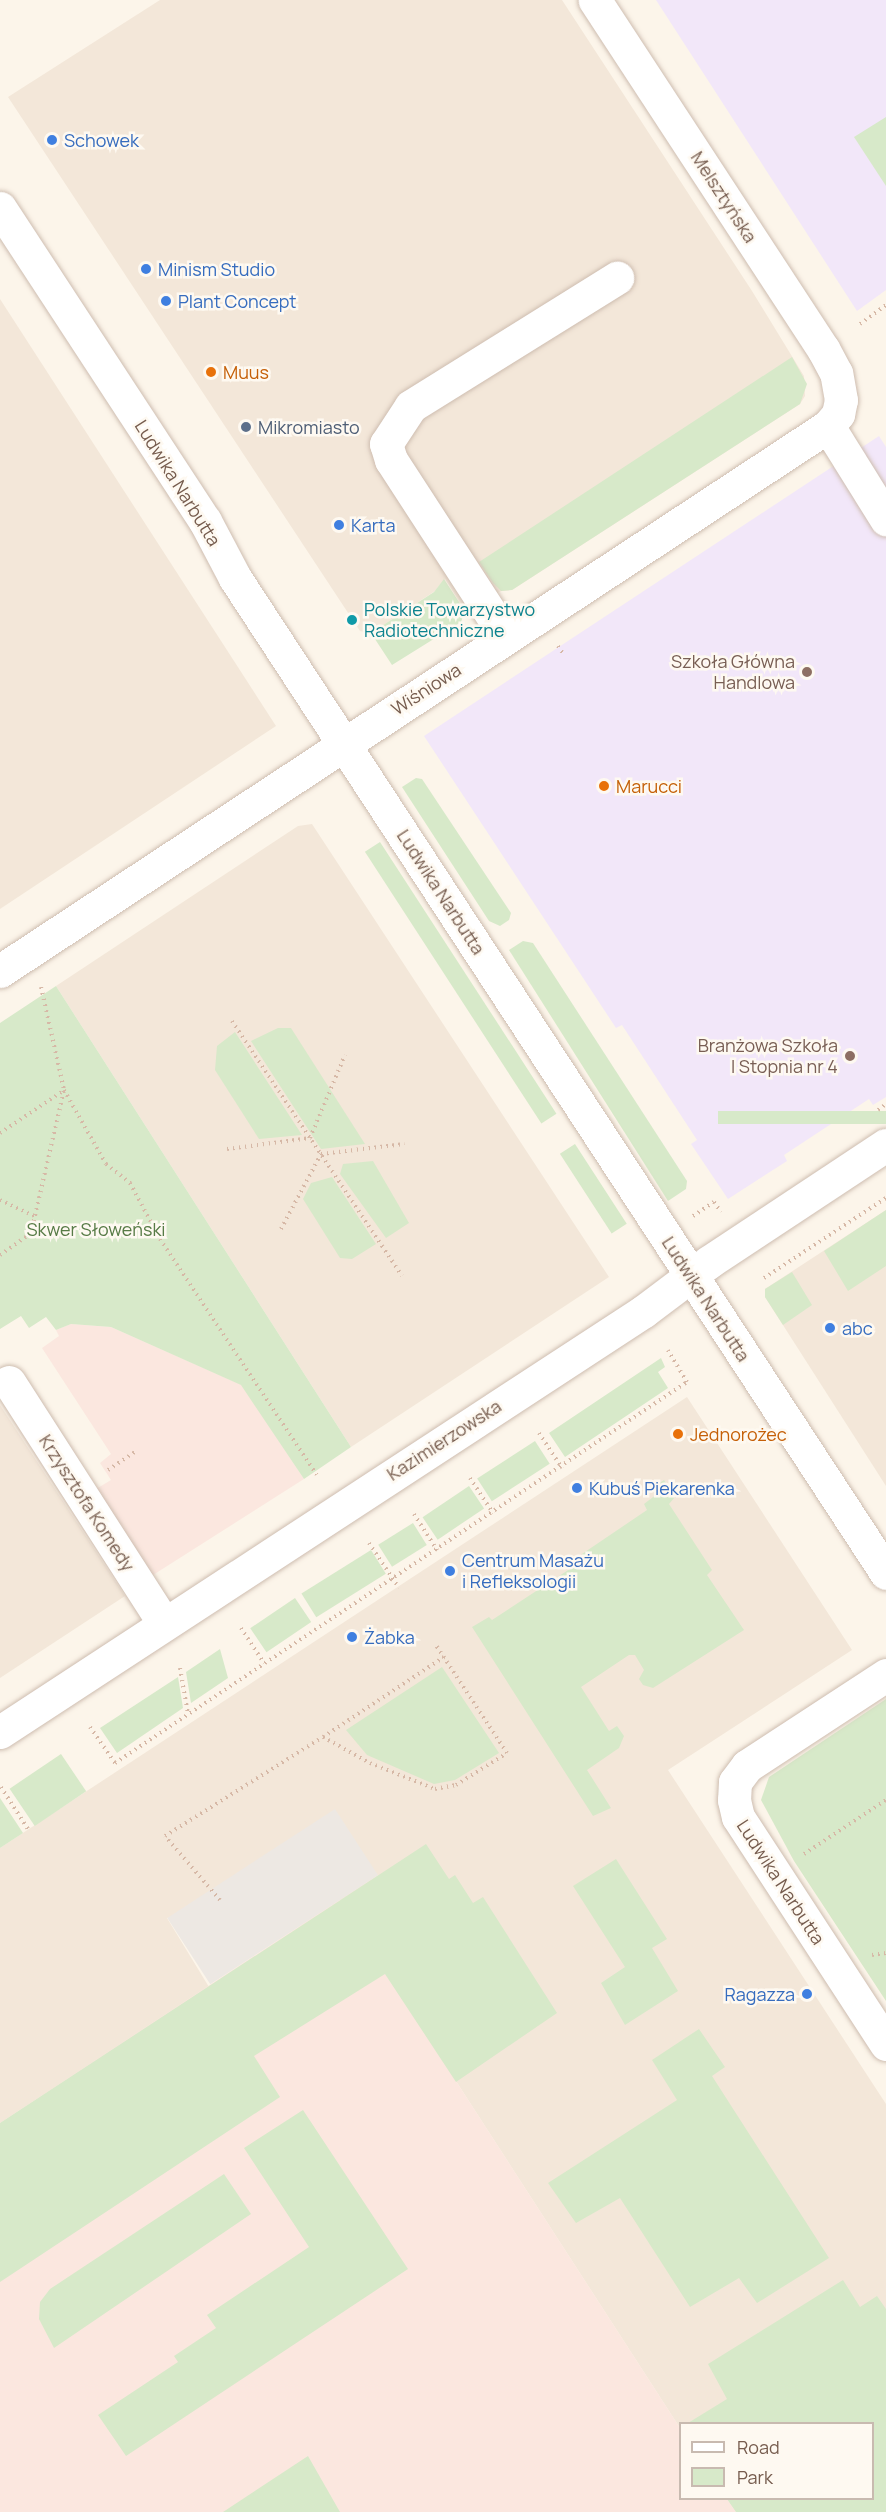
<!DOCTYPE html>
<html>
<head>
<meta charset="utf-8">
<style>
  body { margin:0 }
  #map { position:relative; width:886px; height:2512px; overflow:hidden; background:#fcf5ea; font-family:Manrope,sans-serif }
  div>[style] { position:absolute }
  .residential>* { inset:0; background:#f3e7d9 }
  .commercial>* { inset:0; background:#fbe7df }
  .industrial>* { inset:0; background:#ede8e3; transform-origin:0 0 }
  .education>* { inset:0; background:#f2e7f9 }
  .green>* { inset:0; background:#d7e9c9; transform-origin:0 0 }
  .path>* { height:4px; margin-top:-2px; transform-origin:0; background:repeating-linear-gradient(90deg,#d6b8a6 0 1.5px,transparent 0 6px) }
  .roads { filter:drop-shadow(0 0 2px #cebdb0) drop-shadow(0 0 2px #cebdb0) }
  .minor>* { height:33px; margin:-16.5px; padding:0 16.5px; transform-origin:16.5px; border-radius:16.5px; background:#fff }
  .dots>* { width:16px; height:16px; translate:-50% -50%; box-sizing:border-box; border:3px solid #fef9f1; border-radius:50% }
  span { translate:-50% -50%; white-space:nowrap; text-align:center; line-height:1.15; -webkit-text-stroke:5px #fef9f1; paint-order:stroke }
  .shop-label { font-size:18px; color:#366cbe }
  .left { translate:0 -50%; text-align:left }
  .right { translate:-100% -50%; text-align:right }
  .street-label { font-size:18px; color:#765c4e }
  .food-label { font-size:18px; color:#c56008 }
  .service-label { font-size:18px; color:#4e5e75 }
  .culture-label { font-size:18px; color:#0d838f }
  .education-label { font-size:18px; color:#785e54 }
  .park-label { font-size:18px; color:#577b46 }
  .legend { position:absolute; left:679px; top:2422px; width:195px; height:78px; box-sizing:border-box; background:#fef9f1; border:2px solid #c8bab0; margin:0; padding:8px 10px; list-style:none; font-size:18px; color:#765c4e }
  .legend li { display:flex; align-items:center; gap:12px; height:30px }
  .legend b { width:30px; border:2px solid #c8bab0 }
</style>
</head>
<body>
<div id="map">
  <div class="residential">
    <i style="clip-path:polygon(160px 0,562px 0,752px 291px,804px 376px,805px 396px,800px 404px,512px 590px,501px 591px,465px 611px,445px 579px,435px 591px,391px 620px,371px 633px,360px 631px,8px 97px)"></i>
    <i style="clip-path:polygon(0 299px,276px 726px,0 909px)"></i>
    <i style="clip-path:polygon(312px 824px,609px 1277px,351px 1447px,56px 986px,298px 826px)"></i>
    <i style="clip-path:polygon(886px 1210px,886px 1486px,765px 1297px,765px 1289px)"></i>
    <i style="clip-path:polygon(687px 1397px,852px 1650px,668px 1770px,886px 2104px,886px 2512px,736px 2512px,727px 2499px,872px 2498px,872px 2424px,680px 2424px,680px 2428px,339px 1900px,378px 1875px,167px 1918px,209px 1987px,0 2123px,0 1848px)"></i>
    <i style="clip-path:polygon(0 1405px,125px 1596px,0 1678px)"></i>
  </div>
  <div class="commercial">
    <i style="clip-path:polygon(71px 1324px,111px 1327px,242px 1385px,304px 1479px,153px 1575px,96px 1489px,111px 1480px,100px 1463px,111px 1454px,42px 1348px,59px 1336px,56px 1330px)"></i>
    <i style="clip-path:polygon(339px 1900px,680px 2428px,680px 2498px,727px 2499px,736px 2512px,0 2512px,0 2123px)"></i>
  </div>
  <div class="industrial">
    <i style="left:335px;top:1809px;width:79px;height:200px;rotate:57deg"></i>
  </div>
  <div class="education">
    <i style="clip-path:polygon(656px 0,886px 0,886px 290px,857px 311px)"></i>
    <i style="clip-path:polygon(879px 436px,886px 447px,886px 1097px,873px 1105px,869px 1099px,784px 1155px,787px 1161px,728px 1199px,691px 1144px,697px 1140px,622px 1025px,616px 1028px,424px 736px)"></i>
  </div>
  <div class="green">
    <i style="clip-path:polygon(886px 117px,886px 186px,854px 137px)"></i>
    <i style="clip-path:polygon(792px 357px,807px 384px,800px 404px,512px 590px,501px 591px,493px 583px,479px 562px)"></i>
    <i style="clip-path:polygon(444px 579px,465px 611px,461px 622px,392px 665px,371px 633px,434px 592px)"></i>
    <i style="clip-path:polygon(416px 778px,422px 779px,511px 913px,509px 920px,500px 926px,489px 921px,402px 787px)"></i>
    <i style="left:380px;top:842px;width:324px;height:18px;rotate:57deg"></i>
    <i style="clip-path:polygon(523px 941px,533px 943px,687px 1181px,686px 1189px,668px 1201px,509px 950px)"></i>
    <i style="clip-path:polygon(56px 986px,351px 1447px,304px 1479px,241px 1385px,111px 1327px,71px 1324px,56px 1330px,46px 1317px,29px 1328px,21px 1316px,0 1329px,0 1023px)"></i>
    <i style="clip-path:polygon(278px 1028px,291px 1028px,365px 1144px,321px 1149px,251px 1041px)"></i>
    <i style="clip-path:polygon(235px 1032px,302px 1135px,259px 1139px,215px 1070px,217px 1046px)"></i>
    <i style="left:886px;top:1111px;width:13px;height:168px;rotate:90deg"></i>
    <i style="left:575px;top:1144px;width:95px;height:18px;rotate:57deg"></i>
    <i style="clip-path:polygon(373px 1161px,409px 1223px,386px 1238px,340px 1174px,343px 1164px)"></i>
    <i style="clip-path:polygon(332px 1177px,376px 1244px,352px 1259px,340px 1258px,303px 1199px,311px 1183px)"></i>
    <i style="clip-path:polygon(886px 1210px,886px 1266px,848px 1291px,824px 1251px)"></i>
    <i style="clip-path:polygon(792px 1272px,812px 1305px,783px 1325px,765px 1297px,765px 1289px)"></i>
    <i style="clip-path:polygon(661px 1358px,665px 1367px,658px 1372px,668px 1388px,565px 1457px,549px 1433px)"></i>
    <i style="left:535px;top:1441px;width:27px;height:69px;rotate:57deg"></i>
    <i style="clip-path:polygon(664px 1480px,675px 1497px,669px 1504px,712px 1570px,707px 1575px,744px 1630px,653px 1688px,643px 1685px,639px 1679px,644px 1670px,635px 1655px,629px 1655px,581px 1687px,609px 1731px,617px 1726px,624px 1736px,619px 1748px,587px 1770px,611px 1808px,593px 1816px,472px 1627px,489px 1617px,492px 1620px,585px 1559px,582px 1554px,647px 1510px,644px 1504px,657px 1494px,658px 1484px)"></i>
    <i style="left:469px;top:1486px;width:27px;height:56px;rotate:56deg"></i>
    <i style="left:413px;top:1523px;width:26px;height:41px;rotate:58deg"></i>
    <i style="left:371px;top:1550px;width:28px;height:82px;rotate:58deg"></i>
    <i style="left:295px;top:1598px;width:29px;height:54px;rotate:56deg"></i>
    <i style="clip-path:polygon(220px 1649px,228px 1678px,191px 1703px,186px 1672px)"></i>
    <i style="clip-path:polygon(442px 1667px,499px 1753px,455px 1780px,434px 1784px,367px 1755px,346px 1730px)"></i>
    <i style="clip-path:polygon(178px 1677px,183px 1708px,117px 1753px,100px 1728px)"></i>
    <i style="clip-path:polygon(886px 1699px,886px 2001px,794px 1861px,761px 1800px,769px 1777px)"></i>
    <i style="left:61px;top:1754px;width:45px;height:62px;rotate:56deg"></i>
    <i style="clip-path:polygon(0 1798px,23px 1833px,0 1848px)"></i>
    <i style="clip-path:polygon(426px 1844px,449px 1879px,455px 1875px,473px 1903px,483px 1897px,557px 2013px,456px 2082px,385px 1974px,254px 2056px,280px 2097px,0 2282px,0 2123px)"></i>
    <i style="clip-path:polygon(616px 1859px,667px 1939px,652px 1948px,678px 1991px,625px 2025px,601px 1983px,625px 1967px,573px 1886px)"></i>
    <i style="clip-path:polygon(699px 2029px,725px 2067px,712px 2076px,829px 2258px,757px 2303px,739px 2278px,690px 2307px,620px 2198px,576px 2223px,548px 2183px,677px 2100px,652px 2060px)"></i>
    <i style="clip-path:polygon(303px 2110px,408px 2269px,126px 2456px,98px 2415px,178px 2362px,174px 2356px,216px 2328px,207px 2315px,309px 2247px,244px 2148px)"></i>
    <i style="clip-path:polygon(224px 2174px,251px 2214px,54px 2348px,39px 2319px,40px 2302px,50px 2289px)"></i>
    <i style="clip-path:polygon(843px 2280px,860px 2307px,877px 2296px,886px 2309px,886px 2512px,736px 2512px,727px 2499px,872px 2498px,872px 2424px,688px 2423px,727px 2399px,708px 2364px)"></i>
    <i style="clip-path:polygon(308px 2456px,340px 2512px,223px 2512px)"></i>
  </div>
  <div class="path">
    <i style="left:860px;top:324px;width:32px;rotate:-36deg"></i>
    <i style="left:558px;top:646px;width:11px;rotate:56deg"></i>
    <i style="left:41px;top:987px;width:106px;rotate:77.4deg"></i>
    <i style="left:64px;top:1090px;width:85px;rotate:60.4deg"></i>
    <i style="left:106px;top:1164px;width:31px;rotate:38deg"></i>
    <i style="left:130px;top:1183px;width:64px;rotate:61.8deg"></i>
    <i style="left:160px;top:1239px;width:283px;rotate:56.4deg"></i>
    <i style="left:232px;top:1021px;width:306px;rotate:56.3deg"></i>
    <i style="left:878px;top:1110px;width:10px;rotate:-37deg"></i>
    <i style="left:0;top:1133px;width:76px;rotate:-33.7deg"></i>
    <i style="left:227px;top:1149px;width:84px;rotate:-7.5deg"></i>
    <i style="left:310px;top:1138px;width:90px;rotate:-67.1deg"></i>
    <i style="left:0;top:1200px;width:38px;rotate:25deg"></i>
    <i style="left:693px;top:1216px;width:25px;rotate:-34deg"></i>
    <i style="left:714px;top:1202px;width:12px;rotate:55deg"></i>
    <i style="left:281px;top:1229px;width:85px;rotate:-61.9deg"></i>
    <i style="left:321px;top:1154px;width:84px;rotate:-6.9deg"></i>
    <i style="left:0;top:1255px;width:38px;rotate:-35deg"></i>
    <i style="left:31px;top:1233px;width:147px;rotate:-77deg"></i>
    <i style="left:764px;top:1278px;width:146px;rotate:-33.3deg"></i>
    <i style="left:539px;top:1433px;width:42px;rotate:56.7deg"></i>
    <i style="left:108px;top:1470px;width:32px;rotate:-34deg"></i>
    <i style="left:470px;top:1478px;width:42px;rotate:56.7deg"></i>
    <i style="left:414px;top:1514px;width:43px;rotate:57.4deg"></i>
    <i style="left:369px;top:1543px;width:54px;rotate:56.3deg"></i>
    <i style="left:241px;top:1628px;width:42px;rotate:56.7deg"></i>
    <i style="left:180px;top:1668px;width:47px;rotate:80.1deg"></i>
    <i style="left:90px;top:1727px;width:44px;rotate:55.2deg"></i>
    <i style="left:115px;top:1763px;width:687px;rotate:-33.67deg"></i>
    <i style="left:687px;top:1382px;width:37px;rotate:-121deg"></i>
    <i style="left:323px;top:1737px;width:145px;rotate:-33.5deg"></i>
    <i style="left:1px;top:1787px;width:50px;rotate:57.3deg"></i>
    <i style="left:804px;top:1854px;width:98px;rotate:-33.4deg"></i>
    <i style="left:220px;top:1900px;width:84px;rotate:-130.7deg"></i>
    <i style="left:165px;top:1836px;width:186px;rotate:-32.1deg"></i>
    <i style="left:323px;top:1737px;width:54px;rotate:29deg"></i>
    <i style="left:370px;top:1763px;width:70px;rotate:21.8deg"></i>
    <i style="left:435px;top:1789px;width:21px;rotate:-11deg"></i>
    <i style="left:456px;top:1785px;width:60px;rotate:-32.1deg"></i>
    <i style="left:507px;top:1753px;width:131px;rotate:-123.4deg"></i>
    <i style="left:872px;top:1955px;width:14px;rotate:-8deg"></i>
  </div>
  <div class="roads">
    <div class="minor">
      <i style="left:0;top:208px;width:374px;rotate:56.8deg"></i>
      <i style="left:205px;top:521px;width:64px;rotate:62.2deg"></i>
      <i style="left:235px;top:578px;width:1189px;rotate:56.8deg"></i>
      <i style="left:828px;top:426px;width:110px;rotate:58.1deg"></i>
      <i style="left:506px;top:637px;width:211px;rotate:-123deg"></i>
      <i style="left:391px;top:460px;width:17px;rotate:-107deg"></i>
      <i style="left:386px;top:444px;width:45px;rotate:-56.7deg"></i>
      <i style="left:411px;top:406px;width:243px;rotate:-31.9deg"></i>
      <i style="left:0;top:971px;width:991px;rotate:-33.35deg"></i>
      <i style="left:828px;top:426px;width:16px;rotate:-50deg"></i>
      <i style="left:838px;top:414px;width:14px;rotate:-78deg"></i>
      <i style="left:841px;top:400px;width:27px;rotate:-100deg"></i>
      <i style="left:836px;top:373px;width:27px;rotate:-118deg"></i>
      <i style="left:823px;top:349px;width:417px;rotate:-123.2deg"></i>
      <i style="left:9px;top:1382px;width:287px;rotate:57.3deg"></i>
      <i style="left:886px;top:1675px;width:166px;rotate:146.8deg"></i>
      <i style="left:747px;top:1766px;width:20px;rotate:127deg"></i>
      <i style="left:735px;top:1782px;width:18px;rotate:93deg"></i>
      <i style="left:734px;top:1800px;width:17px;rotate:77deg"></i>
      <i style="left:738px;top:1817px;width:271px;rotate:56.9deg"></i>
      <i style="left:0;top:1732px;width:769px;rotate:-33.17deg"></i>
      <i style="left:644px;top:1311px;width:81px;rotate:-37deg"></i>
      <i style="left:709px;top:1262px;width:212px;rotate:-33.5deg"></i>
    </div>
  </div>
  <div class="dots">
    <i style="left:52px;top:140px;background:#3f7fe0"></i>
    <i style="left:146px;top:269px;background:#3f7fe0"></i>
    <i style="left:166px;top:301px;background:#3f7fe0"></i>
    <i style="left:211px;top:372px;background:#e8710a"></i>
    <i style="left:246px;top:427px;background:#5c6f8a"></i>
    <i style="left:339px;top:525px;background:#3f7fe0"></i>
    <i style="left:352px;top:620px;background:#0f9aa8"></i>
    <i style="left:807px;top:672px;background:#8d6e63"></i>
    <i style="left:604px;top:786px;background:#e8710a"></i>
    <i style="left:850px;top:1056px;background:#8d6e63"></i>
    <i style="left:830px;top:1328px;background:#3f7fe0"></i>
    <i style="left:678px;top:1434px;background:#e8710a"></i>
    <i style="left:577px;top:1488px;background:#3f7fe0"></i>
    <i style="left:450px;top:1571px;background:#3f7fe0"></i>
    <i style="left:352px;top:1637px;background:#3f7fe0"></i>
    <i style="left:807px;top:1994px;background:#3f7fe0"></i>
  </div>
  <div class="shop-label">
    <span class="left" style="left:64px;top:140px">Schowek</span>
    <span class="left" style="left:158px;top:269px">Minism Studio</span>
    <span class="left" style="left:178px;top:301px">Plant Concept</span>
    <span class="left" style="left:351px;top:525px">Karta</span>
    <span class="left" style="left:842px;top:1328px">abc</span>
    <span class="left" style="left:589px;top:1488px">Kubuś Piekarenka</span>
    <span class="left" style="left:462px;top:1571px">Centrum Masażu<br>i Refleksologii</span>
    <span class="left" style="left:364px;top:1637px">Żabka</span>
    <span class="right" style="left:795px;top:1994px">Ragazza</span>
  </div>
  <div class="street-label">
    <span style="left:724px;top:197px;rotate:57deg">Melsztyńska</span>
    <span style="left:178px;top:483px;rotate:58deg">Ludwika Narbutta</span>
    <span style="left:426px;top:689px;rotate:-33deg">Wiśniowa</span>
    <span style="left:441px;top:892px;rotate:57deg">Ludwika Narbutta</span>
    <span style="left:706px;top:1299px;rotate:57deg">Ludwika Narbutta</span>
    <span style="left:444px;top:1440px;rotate:-33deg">Kazimierzowska</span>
    <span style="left:87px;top:1503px;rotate:57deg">Krzysztofa Komedy</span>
    <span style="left:781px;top:1882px;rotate:57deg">Ludwika Narbutta</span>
  </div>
  <div class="food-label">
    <span class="left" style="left:223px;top:372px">Muus</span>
    <span class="left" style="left:616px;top:786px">Marucci</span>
    <span class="left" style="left:690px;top:1434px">Jednorożec</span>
  </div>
  <div class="service-label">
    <span class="left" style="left:258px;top:427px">Mikromiasto</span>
  </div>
  <div class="culture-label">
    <span class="left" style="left:364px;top:620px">Polskie Towarzystwo<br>Radiotechniczne</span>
  </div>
  <div class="education-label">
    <span class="right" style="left:795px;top:672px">Szkoła Główna<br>Handlowa</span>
    <span class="right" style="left:838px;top:1056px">Branżowa Szkoła<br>I Stopnia nr 4</span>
  </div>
  <div class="park-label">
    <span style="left:96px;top:1229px">Skwer Słoweński</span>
  </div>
  <ul class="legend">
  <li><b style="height:8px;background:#fff"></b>Road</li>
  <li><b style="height:16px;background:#d7e9c9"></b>Park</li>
  </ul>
</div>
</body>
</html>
